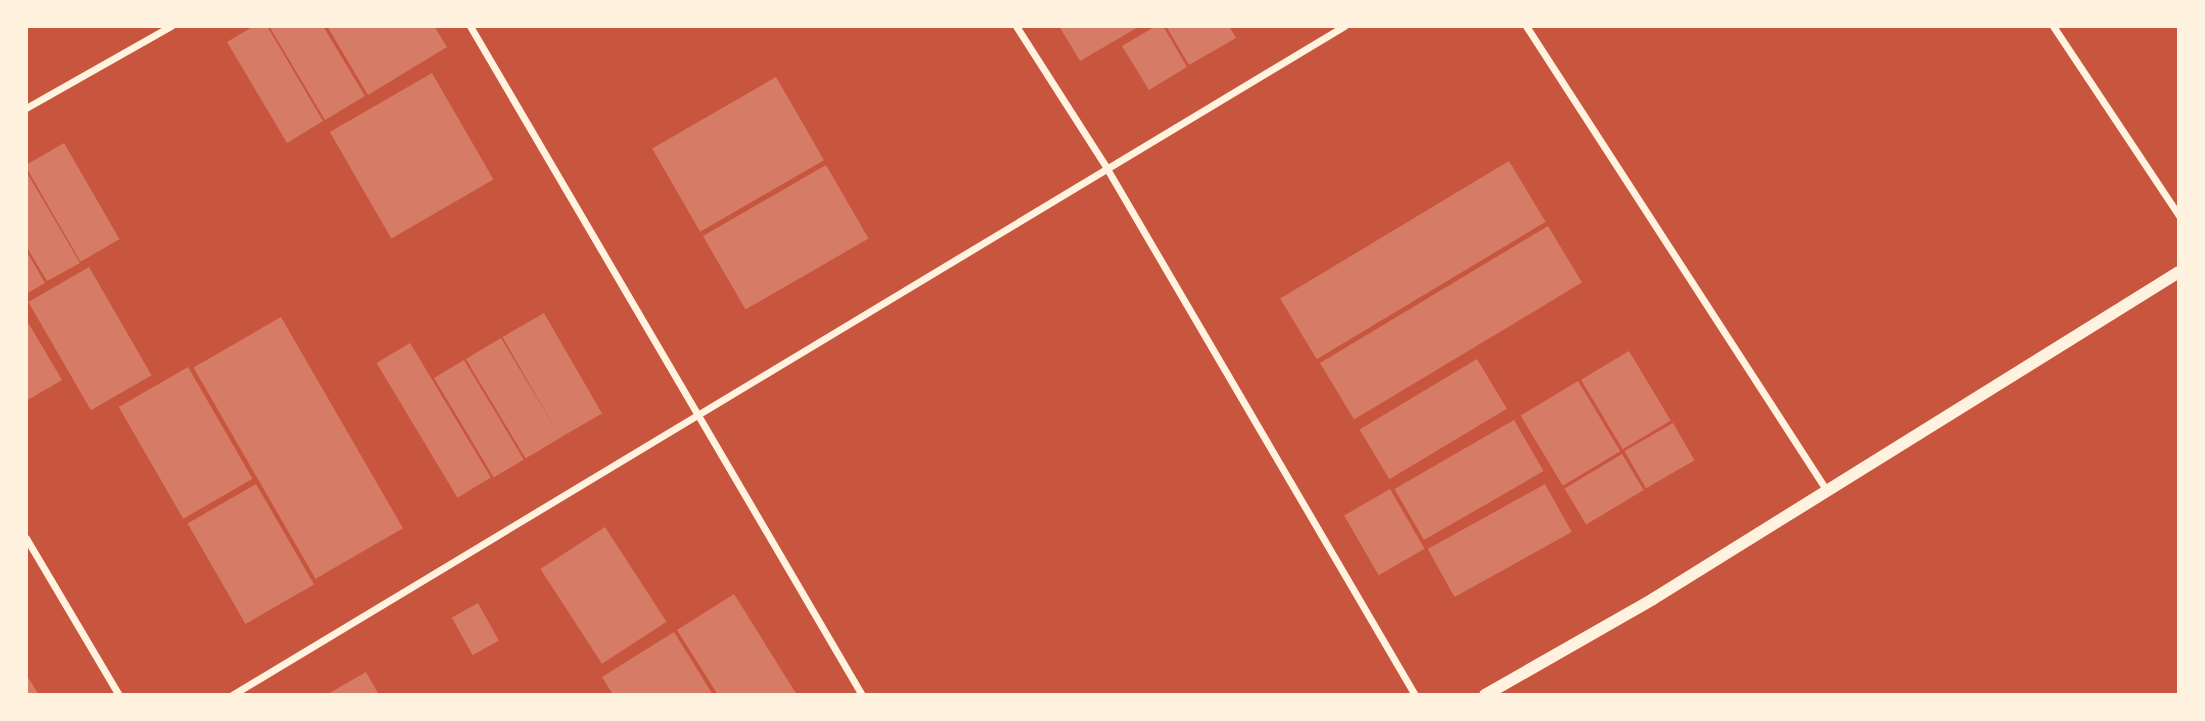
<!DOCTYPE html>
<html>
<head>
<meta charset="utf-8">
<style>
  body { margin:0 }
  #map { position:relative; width:2205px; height:721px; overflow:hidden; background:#c8553d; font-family:"Open Sans",sans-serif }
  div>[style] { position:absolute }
  .building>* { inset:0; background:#d67c66; transform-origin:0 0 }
  .minor>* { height:7px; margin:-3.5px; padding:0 3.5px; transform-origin:3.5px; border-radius:3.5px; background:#fff3e0 }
  .tertiary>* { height:12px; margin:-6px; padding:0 6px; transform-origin:6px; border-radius:6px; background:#fff3e0 }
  span { translate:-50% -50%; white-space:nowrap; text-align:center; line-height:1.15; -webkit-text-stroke:5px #fff3e0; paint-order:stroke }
  .frame { position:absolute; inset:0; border:28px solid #fff3e0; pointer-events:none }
</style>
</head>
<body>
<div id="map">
  <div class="building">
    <i style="clip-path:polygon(254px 26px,267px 26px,323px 121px,287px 143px,227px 42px)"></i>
    <i style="clip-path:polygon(269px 26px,323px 26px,365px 96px,325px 120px)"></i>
    <i style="clip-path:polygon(327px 26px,434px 26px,447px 47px,368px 95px)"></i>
    <i style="clip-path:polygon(1059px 26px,1140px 26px,1080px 61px)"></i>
    <i style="clip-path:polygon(1156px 26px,1163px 26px,1187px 67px,1149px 90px,1122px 46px)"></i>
    <i style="clip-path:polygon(1166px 26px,1229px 26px,1236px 38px,1189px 65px)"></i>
    <i style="left:432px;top:73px;width:123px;height:118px;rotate:60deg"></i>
    <i style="left:776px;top:77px;width:96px;height:143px;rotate:60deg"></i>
    <i style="left:64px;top:143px;width:111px;height:45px;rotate:60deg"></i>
    <i style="left:1509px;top:161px;width:71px;height:267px;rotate:59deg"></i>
    <i style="left:826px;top:165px;width:85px;height:142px;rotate:60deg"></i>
    <i style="clip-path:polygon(26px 171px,80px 263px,47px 281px,26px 246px)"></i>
    <i style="left:1548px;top:226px;width:66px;height:266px;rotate:59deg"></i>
    <i style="clip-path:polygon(26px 250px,45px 283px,26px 294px)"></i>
    <i style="left:89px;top:267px;width:125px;height:70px;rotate:60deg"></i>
    <i style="left:544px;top:313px;width:116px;height:48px;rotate:60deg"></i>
    <i style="left:281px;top:317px;width:244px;height:101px;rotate:60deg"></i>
    <i style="clip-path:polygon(26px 319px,62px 380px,26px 401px)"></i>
    <i style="left:501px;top:338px;width:116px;height:41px;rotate:59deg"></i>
    <i style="left:410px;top:343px;width:157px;height:39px;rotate:59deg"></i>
    <i style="left:1629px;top:351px;width:81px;height:56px;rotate:59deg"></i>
    <i style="left:1477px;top:359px;width:58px;height:137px;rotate:59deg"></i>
    <i style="left:464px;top:360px;width:116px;height:35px;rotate:59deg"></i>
    <i style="left:188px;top:367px;width:129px;height:80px;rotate:60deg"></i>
    <i style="left:1578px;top:381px;width:82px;height:67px;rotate:59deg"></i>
    <i style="left:1514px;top:420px;width:59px;height:138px;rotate:60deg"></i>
    <i style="left:1673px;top:423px;width:43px;height:56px;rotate:60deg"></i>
    <i style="left:1622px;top:454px;width:42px;height:67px;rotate:59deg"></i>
    <i style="left:256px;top:484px;width:116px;height:79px;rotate:60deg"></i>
    <i style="left:1545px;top:484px;width:55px;height:134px;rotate:61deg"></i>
    <i style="left:1390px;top:489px;width:69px;height:53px;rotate:60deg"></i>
    <i style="left:605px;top:527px;width:113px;height:77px;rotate:57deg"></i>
    <i style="clip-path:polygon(734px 594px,797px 695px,718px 695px,677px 630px)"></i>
    <i style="left:478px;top:603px;width:43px;height:30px;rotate:61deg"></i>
    <i style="clip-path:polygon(674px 632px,713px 695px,613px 695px,602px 677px)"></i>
    <i style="clip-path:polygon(366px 672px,379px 695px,326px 695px)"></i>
    <i style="clip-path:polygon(26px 674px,39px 695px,26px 695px)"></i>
  </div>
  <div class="minor">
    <i style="left:470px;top:26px;width:775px;rotate:59.63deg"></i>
    <i style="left:1016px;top:26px;width:167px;rotate:57.4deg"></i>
    <i style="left:1106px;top:167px;width:612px;rotate:59.66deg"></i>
    <i style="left:1526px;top:26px;width:554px;rotate:57.08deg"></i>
    <i style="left:2053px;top:26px;width:228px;rotate:56.4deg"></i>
    <i style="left:26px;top:108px;width:167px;rotate:-29.5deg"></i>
    <i style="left:26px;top:538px;width:182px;rotate:59.4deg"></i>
    <i style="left:232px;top:695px;width:1298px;rotate:-31.03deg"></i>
  </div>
  <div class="tertiary">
    <i style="left:1485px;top:695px;width:193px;rotate:-29.7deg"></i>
    <i style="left:1653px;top:599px;width:619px;rotate:-31.87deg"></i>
  </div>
  <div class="frame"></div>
</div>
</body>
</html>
